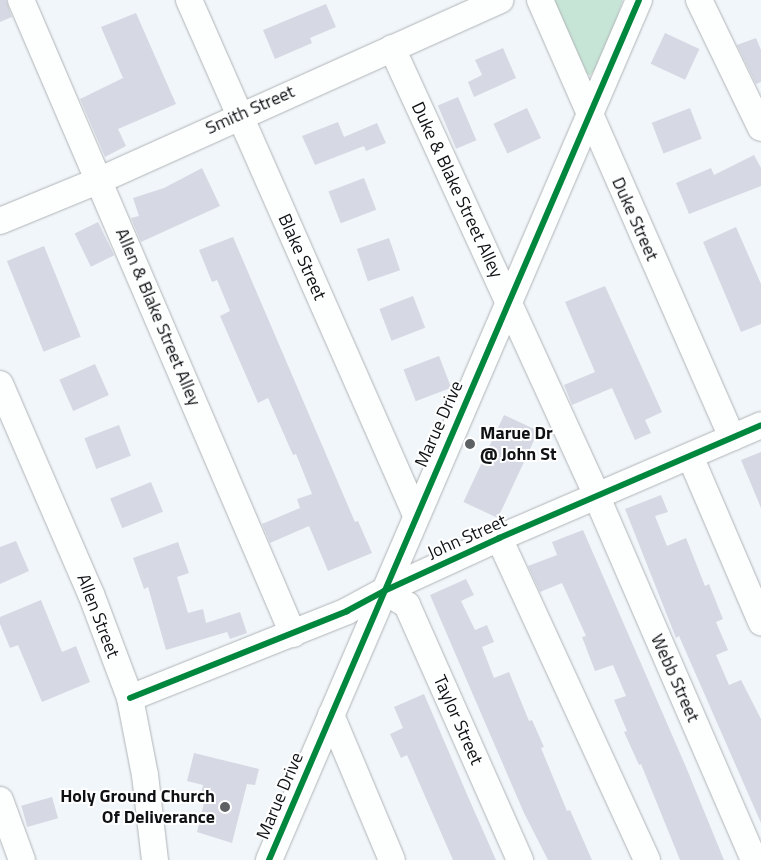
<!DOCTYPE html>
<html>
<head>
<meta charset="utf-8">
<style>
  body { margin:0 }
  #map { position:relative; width:761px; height:860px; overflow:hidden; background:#f1f6fa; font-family:"Titillium Web",sans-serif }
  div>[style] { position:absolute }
  .green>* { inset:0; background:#c7e5d7 }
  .building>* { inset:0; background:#d6d8e3; transform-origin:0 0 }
  .roads { filter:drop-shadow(0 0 1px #b0b4b7) drop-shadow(0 0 1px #b0b4b7) }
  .minor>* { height:26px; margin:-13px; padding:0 13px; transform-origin:13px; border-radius:13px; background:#fdfefe }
  .cycleway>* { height:6px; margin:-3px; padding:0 3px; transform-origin:3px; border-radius:3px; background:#00873e }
  .dots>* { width:14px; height:14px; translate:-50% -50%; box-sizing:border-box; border:2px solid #fff; border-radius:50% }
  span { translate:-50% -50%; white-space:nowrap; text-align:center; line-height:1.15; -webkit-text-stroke:4px #fff; paint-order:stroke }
  .street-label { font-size:18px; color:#0f1114 }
  .poi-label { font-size:18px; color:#0f1114; font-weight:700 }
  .left { translate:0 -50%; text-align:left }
  .right { translate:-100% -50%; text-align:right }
</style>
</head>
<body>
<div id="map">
  <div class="green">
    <i style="clip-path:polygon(551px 0,623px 0,602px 61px,590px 76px,581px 69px)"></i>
  </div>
  <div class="building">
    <i style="clip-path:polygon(0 0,6px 0,12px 17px,0 22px)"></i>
    <i style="clip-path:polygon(326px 4px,336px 27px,310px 38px,312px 43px,275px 59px,263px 30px)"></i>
    <i style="clip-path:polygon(136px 13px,176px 104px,118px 129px,126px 146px,105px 157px,80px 99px,123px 78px,101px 27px)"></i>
    <i style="left:665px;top:33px;width:38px;height:34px;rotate:25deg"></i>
    <i style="clip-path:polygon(756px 38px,761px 50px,761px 82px,756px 84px,737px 45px)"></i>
    <i style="clip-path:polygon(503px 48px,516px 78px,474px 97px,468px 82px,482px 75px,475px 60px)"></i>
    <i style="left:458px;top:97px;width:47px;height:22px;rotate:67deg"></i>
    <i style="left:527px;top:108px;width:33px;height:37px;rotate:65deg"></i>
    <i style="left:690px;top:108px;width:33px;height:41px;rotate:69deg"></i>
    <i style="clip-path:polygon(338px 122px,344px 137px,377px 123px,386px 143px,366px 151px,364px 146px,315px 165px,302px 136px)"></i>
    <i style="clip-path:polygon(754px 155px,761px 168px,761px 186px,689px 214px,676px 183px,711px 168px,714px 175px)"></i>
    <i style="clip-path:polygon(202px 168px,220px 206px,141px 242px,131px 218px,139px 216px,133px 198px,164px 188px)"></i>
    <i style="left:364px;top:178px;width:34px;height:38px;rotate:69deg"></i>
    <i style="left:98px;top:222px;width:37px;height:26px;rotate:64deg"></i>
    <i style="clip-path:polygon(736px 227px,761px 284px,761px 324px,741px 332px,703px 242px)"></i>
    <i style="clip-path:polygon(233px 237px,355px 522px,358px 521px,372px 553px,328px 571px,309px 526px,270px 543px,262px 524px,300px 508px,297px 499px,312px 494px,296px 454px,293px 455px,268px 398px,258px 403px,220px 316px,230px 311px,217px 280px,212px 282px,199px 250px)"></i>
    <i style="left:389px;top:238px;width:34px;height:34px;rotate:71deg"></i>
    <i style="left:44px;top:246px;width:98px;height:40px;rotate:68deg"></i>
    <i style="clip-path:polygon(605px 286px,662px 412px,645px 420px,651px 433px,635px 440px,612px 388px,572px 405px,564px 385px,595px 372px,565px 302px)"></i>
    <i style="left:413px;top:296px;width:34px;height:36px;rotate:69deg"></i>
    <i style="left:439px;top:356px;width:34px;height:38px;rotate:69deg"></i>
    <i style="left:95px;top:364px;width:34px;height:39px;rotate:66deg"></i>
    <i style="left:504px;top:415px;width:38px;height:96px;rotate:25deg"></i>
    <i style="left:119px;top:425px;width:33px;height:37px;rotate:69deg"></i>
    <i style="clip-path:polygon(761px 452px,761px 508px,741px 460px)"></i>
    <i style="left:151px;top:482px;width:32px;height:44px;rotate:68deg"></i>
    <i style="clip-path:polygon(661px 495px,668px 512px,655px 516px,667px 546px,686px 538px,705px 586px,709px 584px,723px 619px,716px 622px,728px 650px,716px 655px,729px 685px,741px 680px,761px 719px,761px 823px,679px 636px,676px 638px,625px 509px)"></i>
    <i style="clip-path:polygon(583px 530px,686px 767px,724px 860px,680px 860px,641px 764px,639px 765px,624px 732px,627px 731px,614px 700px,626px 696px,613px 665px,595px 671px,582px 637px,586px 636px,562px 583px,540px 592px,528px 566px,557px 555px,552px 542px)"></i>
    <i style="clip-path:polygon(16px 541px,29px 571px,0 584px,0 547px)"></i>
    <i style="clip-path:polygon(178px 542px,189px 573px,177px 577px,188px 613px,203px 609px,206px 623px,240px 612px,247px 633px,230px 639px,227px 632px,166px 650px,148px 587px,144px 589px,133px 558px)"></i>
    <i style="clip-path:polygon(466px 579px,474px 595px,461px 601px,475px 630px,487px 625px,494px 642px,482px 647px,494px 678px,509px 672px,529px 721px,532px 720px,544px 747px,541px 748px,567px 811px,570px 810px,592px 860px,548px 860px,524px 813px,430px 595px)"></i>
    <i style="clip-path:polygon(41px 600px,62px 652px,76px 646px,90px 682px,42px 702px,18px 645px,10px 648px,0 624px,0 617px)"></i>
    <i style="clip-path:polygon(424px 694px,469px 799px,496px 860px,453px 860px,407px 755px,401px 758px,390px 734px,403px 728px,394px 707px)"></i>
    <i style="clip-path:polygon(194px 753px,259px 769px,255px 785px,247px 784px,232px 843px,197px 832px,206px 795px,201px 794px,203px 785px,187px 781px)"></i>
    <i style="left:52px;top:797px;width:22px;height:32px;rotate:74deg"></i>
  </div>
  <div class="roads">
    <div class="minor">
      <i style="left:21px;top:0;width:690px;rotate:66.78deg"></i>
      <i style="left:189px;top:0;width:563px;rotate:66.21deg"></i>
      <i style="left:540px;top:0;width:478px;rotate:66.3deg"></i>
      <i style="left:699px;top:0;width:142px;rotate:64.2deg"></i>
      <i style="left:392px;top:48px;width:484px;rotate:65.4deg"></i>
      <i style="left:593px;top:488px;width:405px;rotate:66.6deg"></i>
      <i style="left:0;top:221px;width:108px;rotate:-22.3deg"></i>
      <i style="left:100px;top:180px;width:439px;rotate:-24.2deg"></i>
      <i style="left:0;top:384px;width:229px;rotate:66.6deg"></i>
      <i style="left:91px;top:594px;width:111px;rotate:69.4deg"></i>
      <i style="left:130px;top:698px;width:78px;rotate:79deg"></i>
      <i style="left:145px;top:775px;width:86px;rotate:83.3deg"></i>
      <i style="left:690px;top:456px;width:181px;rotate:66.8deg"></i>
      <i style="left:499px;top:538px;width:354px;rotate:65.3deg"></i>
      <i style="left:384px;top:591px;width:27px;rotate:31deg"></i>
      <i style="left:407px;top:605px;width:279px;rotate:66.1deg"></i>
      <i style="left:130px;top:698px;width:234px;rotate:-21.8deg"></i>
      <i style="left:347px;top:611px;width:42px;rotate:-28.4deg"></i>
      <i style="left:384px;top:591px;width:127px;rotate:-24.7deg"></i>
      <i style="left:499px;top:538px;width:285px;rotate:-23.3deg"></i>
      <i style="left:331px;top:715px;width:157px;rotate:67.2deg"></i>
      <i style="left:0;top:800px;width:64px;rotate:69.9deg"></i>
      <i style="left:269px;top:860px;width:936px;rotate:-66.72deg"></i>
    </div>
  </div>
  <div class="cycleway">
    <i style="left:130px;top:698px;width:234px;rotate:-21.8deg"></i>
    <i style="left:347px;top:611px;width:42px;rotate:-28.4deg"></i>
    <i style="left:384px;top:591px;width:127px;rotate:-24.7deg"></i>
    <i style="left:499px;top:538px;width:285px;rotate:-23.3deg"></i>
    <i style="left:269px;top:860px;width:936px;rotate:-66.72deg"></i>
  </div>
  <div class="dots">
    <i style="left:470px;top:444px;background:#5e6164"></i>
    <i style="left:225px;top:807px;background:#5e6164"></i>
  </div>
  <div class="street-label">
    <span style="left:250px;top:110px;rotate:-24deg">Smith Street</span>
    <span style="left:457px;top:190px;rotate:65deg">Duke &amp; Blake Street Alley</span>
    <span style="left:635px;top:219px;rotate:66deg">Duke Street</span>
    <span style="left:302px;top:257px;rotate:66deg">Blake Street</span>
    <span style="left:158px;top:317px;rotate:67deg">Allen &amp; Blake Street Alley</span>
    <span style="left:439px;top:424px;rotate:-66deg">Marue Drive</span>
    <span style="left:467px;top:537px;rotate:-24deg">John Street</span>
    <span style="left:98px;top:616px;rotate:69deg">Allen Street</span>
    <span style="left:675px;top:678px;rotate:66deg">Webb Street</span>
    <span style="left:458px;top:720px;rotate:66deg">Taylor Street</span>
    <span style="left:280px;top:796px;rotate:-67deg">Marue Drive</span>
  </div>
  <div class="poi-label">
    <span class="left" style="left:480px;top:444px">Marue Dr<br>@ John St</span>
    <span class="right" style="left:215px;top:807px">Holy Ground Church<br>Of Deliverance</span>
  </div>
</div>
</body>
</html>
